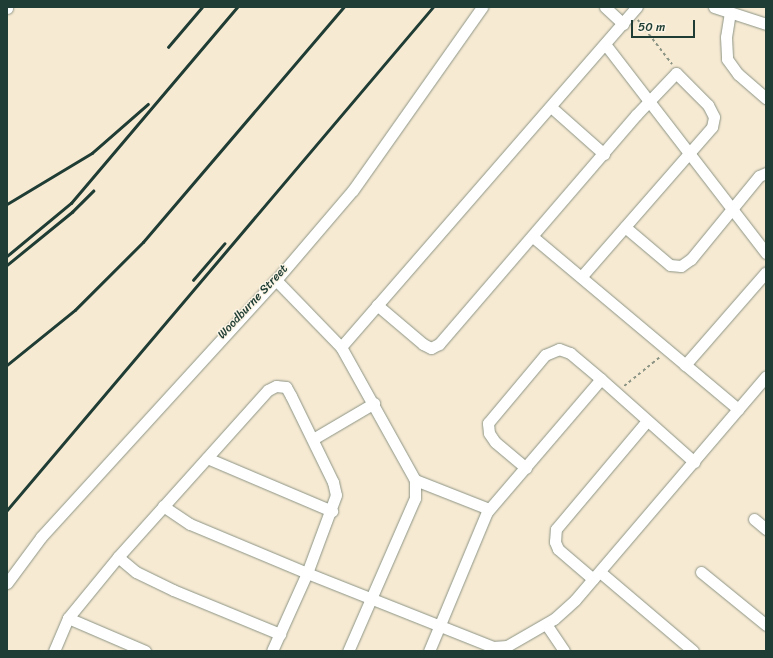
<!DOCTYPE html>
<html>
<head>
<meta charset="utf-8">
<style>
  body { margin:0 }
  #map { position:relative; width:773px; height:658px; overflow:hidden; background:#f7ead3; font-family:Sriracha,sans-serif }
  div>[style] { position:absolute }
  .path>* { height:1.5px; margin-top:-0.75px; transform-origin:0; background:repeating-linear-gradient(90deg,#8b9484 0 3px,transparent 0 6px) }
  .roads { filter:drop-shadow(0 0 1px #8b9484) drop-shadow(0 0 1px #8b9484) }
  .minor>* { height:11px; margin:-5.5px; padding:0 5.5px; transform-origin:5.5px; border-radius:5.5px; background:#fff }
  .rail>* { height:2.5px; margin:-1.25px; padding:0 1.25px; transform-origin:1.25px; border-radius:1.25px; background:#1f3d34 }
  span { translate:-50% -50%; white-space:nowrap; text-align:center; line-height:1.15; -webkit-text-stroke:3px #fcf5e5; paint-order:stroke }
  .street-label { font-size:12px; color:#1f3d34 }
  .frame { position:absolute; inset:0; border:8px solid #1f3d34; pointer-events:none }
  .scale { position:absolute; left:631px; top:20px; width:64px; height:18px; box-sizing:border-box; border:2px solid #1f3d34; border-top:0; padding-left:5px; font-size:12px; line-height:14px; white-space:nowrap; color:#1f3d34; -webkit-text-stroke:3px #fcf5e5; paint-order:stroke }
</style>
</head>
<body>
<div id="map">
  <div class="path">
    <i style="left:638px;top:20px;width:56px;rotate:52.3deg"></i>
    <i style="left:624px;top:386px;width:46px;rotate:-38.9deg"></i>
  </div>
  <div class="roads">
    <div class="minor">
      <i style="left:605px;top:7px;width:25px;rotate:43deg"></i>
      <i style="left:714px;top:7px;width:55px;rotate:18.1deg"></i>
      <i style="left:7px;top:8px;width:1px;rotate:-90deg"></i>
      <i style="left:730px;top:12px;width:25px;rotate:99deg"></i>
      <i style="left:726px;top:37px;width:22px;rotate:87deg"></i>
      <i style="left:727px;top:59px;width:19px;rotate:54deg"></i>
      <i style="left:738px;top:74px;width:37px;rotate:41deg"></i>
      <i style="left:605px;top:44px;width:264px;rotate:52.4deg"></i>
      <i style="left:551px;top:107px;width:71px;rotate:41.6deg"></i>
      <i style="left:625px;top:227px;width:59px;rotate:40.2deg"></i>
      <i style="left:670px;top:265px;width:11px;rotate:5deg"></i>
      <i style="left:681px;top:266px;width:12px;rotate:-35deg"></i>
      <i style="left:691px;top:259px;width:107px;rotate:-50.7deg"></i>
      <i style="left:759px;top:176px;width:8px;rotate:-23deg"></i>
      <i style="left:533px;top:237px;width:268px;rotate:40deg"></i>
      <i style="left:276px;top:280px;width:93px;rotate:45.9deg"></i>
      <i style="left:341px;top:347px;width:152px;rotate:60.9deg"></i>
      <i style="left:415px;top:480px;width:18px;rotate:90deg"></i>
      <i style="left:415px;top:498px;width:167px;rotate:113.6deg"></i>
      <i style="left:377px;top:305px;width:60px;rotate:40.3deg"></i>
      <i style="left:423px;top:344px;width:9px;rotate:27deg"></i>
      <i style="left:431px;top:348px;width:9px;rotate:-27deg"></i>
      <i style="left:439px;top:344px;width:302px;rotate:-49.3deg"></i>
      <i style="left:636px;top:115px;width:58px;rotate:-46.4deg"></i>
      <i style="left:676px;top:73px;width:45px;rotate:45deg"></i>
      <i style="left:708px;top:105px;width:13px;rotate:63deg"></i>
      <i style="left:714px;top:117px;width:10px;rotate:101deg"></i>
      <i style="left:712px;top:127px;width:199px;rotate:131.1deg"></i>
      <i style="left:341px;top:347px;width:451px;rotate:-49deg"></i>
      <i style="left:685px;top:365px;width:123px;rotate:-48.9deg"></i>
      <i style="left:313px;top:439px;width:71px;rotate:-30.5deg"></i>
      <i style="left:207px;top:458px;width:136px;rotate:23deg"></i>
      <i style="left:526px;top:468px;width:40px;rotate:-140deg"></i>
      <i style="left:495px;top:442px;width:11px;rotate:-124deg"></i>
      <i style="left:489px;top:433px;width:10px;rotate:-96deg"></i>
      <i style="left:488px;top:423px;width:89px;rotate:-50deg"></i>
      <i style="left:545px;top:355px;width:15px;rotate:-23deg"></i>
      <i style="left:559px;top:349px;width:12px;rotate:20deg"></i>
      <i style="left:570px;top:353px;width:40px;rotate:40deg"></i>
      <i style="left:601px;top:379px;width:125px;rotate:41.7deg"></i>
      <i style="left:415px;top:480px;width:79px;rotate:21.4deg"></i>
      <i style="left:163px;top:506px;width:32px;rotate:34deg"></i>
      <i style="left:190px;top:524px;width:127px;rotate:22.7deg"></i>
      <i style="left:307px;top:573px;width:200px;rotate:21.7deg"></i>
      <i style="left:493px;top:647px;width:14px;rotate:-4deg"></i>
      <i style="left:507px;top:646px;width:54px;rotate:-29.9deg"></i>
      <i style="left:554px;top:619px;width:28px;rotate:-42deg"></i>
      <i style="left:575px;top:600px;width:294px;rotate:-49.5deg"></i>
      <i style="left:754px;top:519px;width:16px;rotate:40deg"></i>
      <i style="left:118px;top:557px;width:23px;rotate:40deg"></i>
      <i style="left:136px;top:572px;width:41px;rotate:25.9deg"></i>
      <i style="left:173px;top:590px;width:116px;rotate:22.4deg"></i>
      <i style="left:600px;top:572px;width:122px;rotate:40.3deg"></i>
      <i style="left:701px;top:572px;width:84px;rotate:39.2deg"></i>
      <i style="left:593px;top:579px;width:46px;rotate:-139.4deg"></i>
      <i style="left:558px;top:549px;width:8px;rotate:-113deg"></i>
      <i style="left:555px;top:542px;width:13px;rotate:-86deg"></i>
      <i style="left:556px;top:529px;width:141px;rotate:-49.9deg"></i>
      <i style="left:7px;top:583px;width:57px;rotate:-53.5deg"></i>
      <i style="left:41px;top:537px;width:348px;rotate:-47.6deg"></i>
      <i style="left:276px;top:280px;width:118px;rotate:-49.5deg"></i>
      <i style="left:353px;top:190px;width:224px;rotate:-54.8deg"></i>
      <i style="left:68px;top:618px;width:84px;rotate:23.2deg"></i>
      <i style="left:546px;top:624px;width:32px;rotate:56deg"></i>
      <i style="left:54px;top:651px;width:36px;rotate:-67deg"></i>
      <i style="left:68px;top:618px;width:79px;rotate:-50.7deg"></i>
      <i style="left:118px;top:557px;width:224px;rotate:-48.1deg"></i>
      <i style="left:268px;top:390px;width:9px;rotate:-27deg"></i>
      <i style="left:276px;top:386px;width:10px;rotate:6deg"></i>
      <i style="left:286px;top:387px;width:10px;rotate:61deg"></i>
      <i style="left:291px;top:396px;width:96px;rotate:64deg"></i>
      <i style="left:333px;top:482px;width:13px;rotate:77deg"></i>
      <i style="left:336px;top:495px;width:83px;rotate:110.4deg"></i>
      <i style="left:307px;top:573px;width:85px;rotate:114.2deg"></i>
      <i style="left:429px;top:651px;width:151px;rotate:-67.4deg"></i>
      <i style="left:487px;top:512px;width:175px;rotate:-49.4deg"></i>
    </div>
  </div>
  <div class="rail">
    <i style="left:168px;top:47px;width:52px;rotate:-49.6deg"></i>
    <i style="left:7px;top:204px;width:99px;rotate:-31deg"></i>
    <i style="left:92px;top:153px;width:74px;rotate:-41.2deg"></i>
    <i style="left:7px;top:256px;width:83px;rotate:-39.6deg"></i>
    <i style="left:71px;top:203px;width:257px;rotate:-49.7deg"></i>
    <i style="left:7px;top:265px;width:84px;rotate:-39.2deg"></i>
    <i style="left:72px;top:212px;width:30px;rotate:-45deg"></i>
    <i style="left:193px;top:280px;width:48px;rotate:-49.3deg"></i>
    <i style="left:7px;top:365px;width:87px;rotate:-39deg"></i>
    <i style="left:75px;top:310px;width:96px;rotate:-45deg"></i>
    <i style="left:143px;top:242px;width:309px;rotate:-49.5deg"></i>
    <i style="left:7px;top:510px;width:659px;rotate:-49.74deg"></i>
  </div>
  <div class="street-label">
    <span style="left:253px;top:302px;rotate:-47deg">Woodburne Street</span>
  </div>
  <div class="frame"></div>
  <div class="scale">50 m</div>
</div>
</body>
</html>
